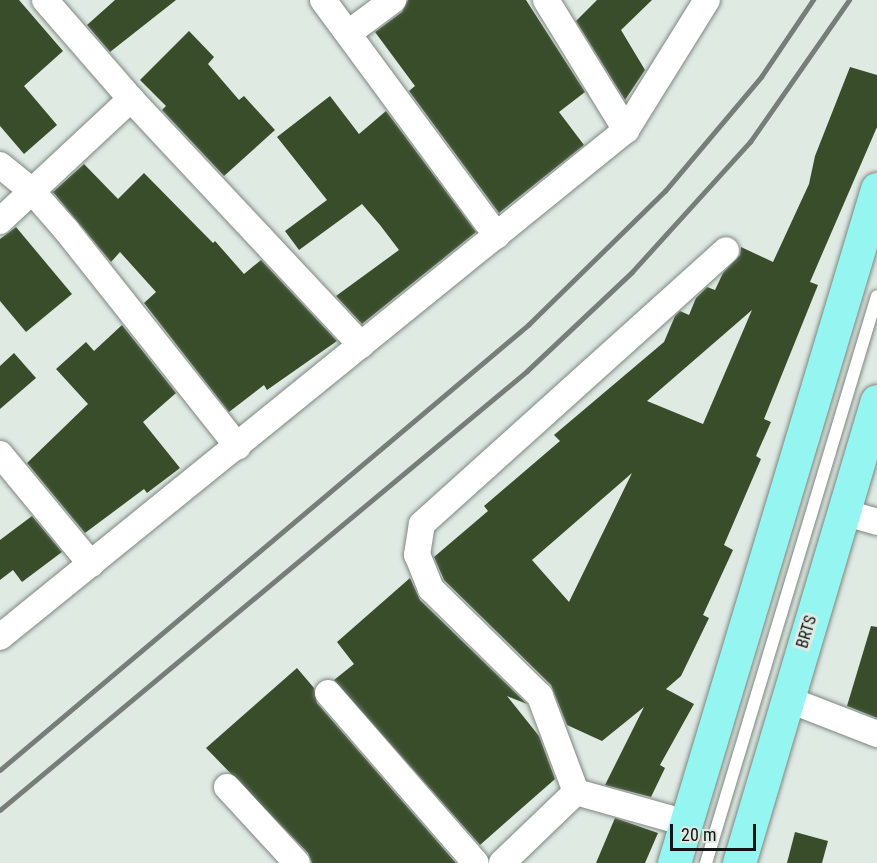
<!DOCTYPE html>
<style>
body{margin:0}
#map{position:relative;width:877px;height:863px;overflow:hidden;background:#dfeae3;font-family:"Roboto Condensed",sans-serif}
div>[style]{position:absolute}
.building>*{inset:0;background:#3a4d2a}
.roads{filter:drop-shadow(0 0 2px #7d8781) drop-shadow(0 0 2px #7d8781)}
.service>*{height:12px;margin:-6px;padding:0 6px;transform-origin:6px;border-radius:6px;background:#fff}
.minor>*{height:26px;margin:-13px;padding:0 13px;transform-origin:13px;border-radius:13px;background:#fff}
.primary>*{height:33px;margin:-16.5px;padding:0 16.5px;transform-origin:16.5px;border-radius:16.5px;background:#94f5f1}
.rail>*{height:4.5px;margin:-2.25px;padding:0 2.25px;transform-origin:2.25px;border-radius:2.25px;background:#777e7a}
span{translate:-50% -50%;white-space:nowrap;text-align:center;line-height:1.15;-webkit-text-stroke:6px #dfeae3;paint-order:stroke}
.street-label{font-size:16px;color:#111513}
.scale{position:absolute;left:670px;top:824px;width:86px;height:27px;box-sizing:border-box;border:3px solid #111513;border-top:0;padding-left:8px;font-size:18px;line-height:21px;white-space:nowrap;color:#111513;-webkit-text-stroke:4px #dfeae3;paint-order:stroke}
</style>
<div id="map">
<div class="building">
<i style="clip-path:polygon(0 0,19px 0,63px 51px,24px 86px,57px 125px,24px 154px,0 126px)"></i>
<i style="clip-path:polygon(115px 0,176px 0,110px 52px,87px 25px)"></i>
<i style="clip-path:polygon(408px 0,526px 0,585px 92px,559px 112px,584px 145px,499px 213px,409px 91px,415px 86px,375px 32px,402px 12px)"></i>
<i style="clip-path:polygon(597px 0,652px 0,621px 30px,645px 70px,625px 100px,576px 21px)"></i>
<i style="clip-path:polygon(189px 31px,214px 57px,208px 64px,239px 100px,244px 96px,275px 130px,224px 176px,162px 110px,166px 106px,140px 80px)"></i>
<i style="clip-path:polygon(evenodd,850px 67px,877px 75px,877px 127px,810px 282px,818px 285px,764px 419px,771px 422px,756px 456px,761px 459px,724px 545px,733px 550px,703px 615px,709px 618px,681px 676px,666px 689px,694px 704px,660px 765px,665px 768px,651px 797px,605px 785px,644px 707px,602px 741px,567px 725px,551px 685px,444px 580px,434px 557px,488px 511px,484px 506px,560px 441px,554px 435px,664px 342px,675px 316px,680px 311px,689px 315px,696px 298px,707px 287px,715px 290px,723px 273px,740px 255px,741px 247px,773px 262px,809px 184px,815px 156px,850px 67px,752px 310px,703px 424px,647px 401px,752px 310px,850px 67px,632px 473px,569px 602px,532px 560px,632px 473px)"></i>
<i style="clip-path:polygon(330px 96px,359px 134px,386px 111px,476px 232px,362px 324px,336px 296px,399px 250px,380px 225px,362px 204px,299px 250px,285px 231px,327px 200px,277px 137px)"></i>
<i style="clip-path:polygon(84px 164px,118px 199px,144px 173px,213px 243px,215px 241px,244px 274px,261px 260px,337px 341px,267px 390px,264px 385px,229px 412px,144px 303px,156px 292px,120px 252px,111px 262px,53px 192px)"></i>
<i style="clip-path:polygon(16px 227px,72px 294px,26px 332px,0 301px,0 239px)"></i>
<i style="clip-path:polygon(122px 325px,176px 393px,143px 422px,180px 468px,147px 493px,144px 489px,85px 533px,27px 463px,88px 404px,56px 369px,86px 342px,94px 351px)"></i>
<i style="clip-path:polygon(14px 353px,36px 378px,0 409px,0 366px)"></i>
<i style="clip-path:polygon(32px 516px,62px 552px,22px 582px,13px 570px,0 580px,0 540px)"></i>
<i style="clip-path:polygon(410px 578px,420px 600px,527px 704px,507px 696px,539px 736px,555px 779px,480px 845px,334px 680px,354px 664px,337px 642px)"></i>
<i style="clip-path:polygon(871px 626px,877px 627px,877px 718px,847px 706px)"></i>
<i style="clip-path:polygon(297px 668px,314px 688px,317px 703px,456px 863px,312px 863px,308px 853px,206px 748px)"></i>
<i style="clip-path:polygon(615px 818px,658px 833px,645px 863px,596px 863px)"></i>
<i style="clip-path:polygon(795px 832px,828px 841px,822px 863px,787px 863px)"></i>
</div>
<div class="roads">
<div class="service">
<i style="left:706px;top:863px;width:592px;rotate:-73.22deg"></i>
</div>
<div class="minor">
<i style="left:45px;top:0;width:131px;rotate:49deg"></i>
<i style="left:131px;top:99px;width:337px;rotate:46.9deg"></i>
<i style="left:323px;top:0;width:293px;rotate:53.6deg"></i>
<i style="left:546px;top:0;width:153px;rotate:58.4deg"></i>
<i style="left:350px;top:32px;width:54px;rotate:-36.7deg"></i>
<i style="left:0;top:165px;width:41px;rotate:39.1deg"></i>
<i style="left:32px;top:191px;width:53px;rotate:48.8deg"></i>
<i style="left:67px;top:231px;width:275px;rotate:51.6deg"></i>
<i style="left:0;top:221px;width:179px;rotate:-43deg"></i>
<i style="left:0;top:454px;width:143px;rotate:50.4deg"></i>
<i style="left:843px;top:512px;width:35px;rotate:16deg"></i>
<i style="left:0;top:637px;width:806px;rotate:-39deg"></i>
<i style="left:626px;top:130px;width:153px;rotate:-58.1deg"></i>
<i style="left:328px;top:693px;width:225px;rotate:49deg"></i>
<i style="left:787px;top:699px;width:97px;rotate:21.3deg"></i>
<i style="left:227px;top:787px;width:103px;rotate:47.4deg"></i>
<i style="left:576px;top:792px;width:103px;rotate:-110.6deg"></i>
<i style="left:540px;top:696px;width:153px;rotate:-135.5deg"></i>
<i style="left:431px;top:589px;width:37px;rotate:-112deg"></i>
<i style="left:417px;top:555px;width:31px;rotate:-81deg"></i>
<i style="left:422px;top:524px;width:409px;rotate:-42deg"></i>
<i style="left:502px;top:863px;width:103px;rotate:-43.8deg"></i>
<i style="left:576px;top:792px;width:114px;rotate:15.7deg"></i>
</div>
<div class="primary">
<i style="left:674px;top:863px;width:704px;rotate:-73.24deg"></i>
<i style="left:739px;top:863px;width:482px;rotate:-73.4deg"></i>
</div>
</div>
<div class="rail">
<i style="left:0;top:770px;width:691px;rotate:-40.12deg"></i>
<i style="left:528px;top:325px;width:192px;rotate:-44.4deg"></i>
<i style="left:665px;top:191px;width:149px;rotate:-49.9deg"></i>
<i style="left:761px;top:77px;width:93px;rotate:-56deg"></i>
<i style="left:0;top:810px;width:686px;rotate:-39.79deg"></i>
<i style="left:527px;top:371px;width:144px;rotate:-43.3deg"></i>
<i style="left:632px;top:272px;width:176px;rotate:-47.8deg"></i>
<i style="left:750px;top:142px;width:173px;rotate:-55.1deg"></i>
</div>
<div class="street-label">
<span style="left:807px;top:632px;rotate:-73deg">BRTS</span>
</div>
<div class="scale">20 m</div>
</div>
